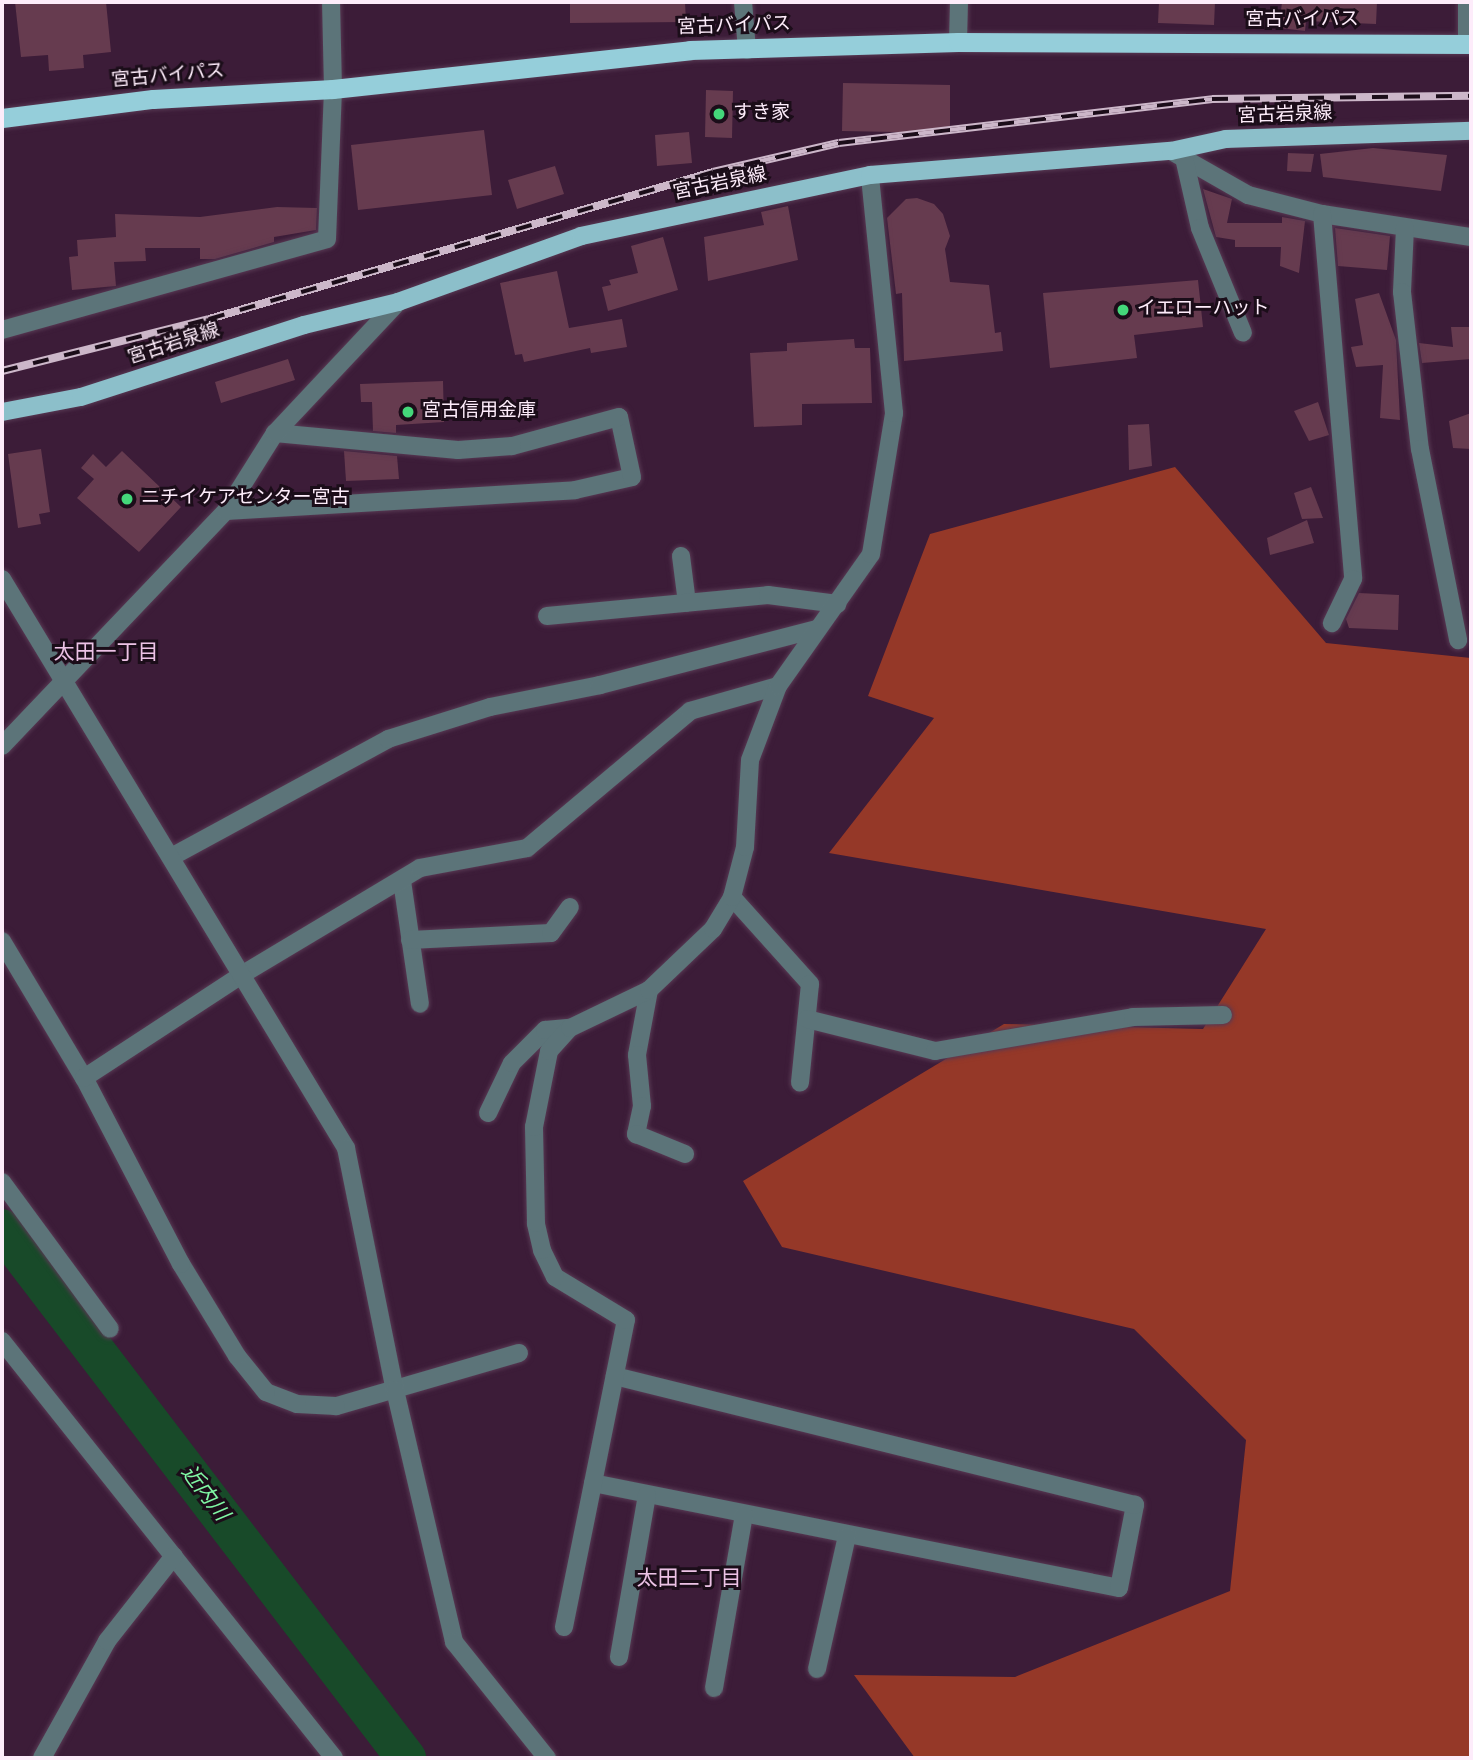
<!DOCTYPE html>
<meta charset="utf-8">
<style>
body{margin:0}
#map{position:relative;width:1473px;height:1760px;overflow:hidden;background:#3c1c38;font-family:Overpass,"Noto Sans JP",sans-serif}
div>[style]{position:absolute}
.forest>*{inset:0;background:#953828}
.river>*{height:40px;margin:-20px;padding:0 20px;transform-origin:20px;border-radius:20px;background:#184a29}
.building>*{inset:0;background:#663b4f}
.roads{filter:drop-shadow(0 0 2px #573953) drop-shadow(0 0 2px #573953)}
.minor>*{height:18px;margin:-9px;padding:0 9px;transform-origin:9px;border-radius:9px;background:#5c7479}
.tertiary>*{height:18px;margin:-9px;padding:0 9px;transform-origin:9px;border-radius:9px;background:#5c7479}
.primary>*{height:18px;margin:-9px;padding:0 9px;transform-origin:9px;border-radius:9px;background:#8cbfca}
.trunk>*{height:19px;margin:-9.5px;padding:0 9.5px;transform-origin:9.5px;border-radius:9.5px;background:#95ceda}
.rail>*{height:8px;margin-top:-4px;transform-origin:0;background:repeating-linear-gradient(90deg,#1b0d19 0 16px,#ccb7c9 0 32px);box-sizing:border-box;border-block:2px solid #ccb7c9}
.dots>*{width:19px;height:19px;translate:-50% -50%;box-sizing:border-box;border:4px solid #1b0d19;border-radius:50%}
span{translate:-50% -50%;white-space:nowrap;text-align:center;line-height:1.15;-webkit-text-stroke:6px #1b0d19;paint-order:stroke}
.street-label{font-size:19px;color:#fdecfa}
.poi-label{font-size:19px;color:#fdecfa}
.left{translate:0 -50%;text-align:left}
.neighbourhood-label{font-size:21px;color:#ecc2e5}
.water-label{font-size:21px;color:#81f9a5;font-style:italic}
.frame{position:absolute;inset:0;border:4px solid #fdecfa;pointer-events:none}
</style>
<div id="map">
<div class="forest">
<i style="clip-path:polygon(1175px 467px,1326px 643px,1471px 658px,1471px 1758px,915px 1758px,854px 1675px,1015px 1677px,1230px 1591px,1246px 1440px,1134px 1329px,782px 1247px,743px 1181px,1004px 1024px,1203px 1029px,1266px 929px,829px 853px,934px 718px,868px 696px,930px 534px)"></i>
</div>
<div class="river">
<i style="left:2px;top:1229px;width:666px;rotate:52.63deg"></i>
</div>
<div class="building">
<i style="clip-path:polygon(15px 2px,106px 2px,111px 52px,83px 55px,84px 68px,49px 71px,48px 55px,21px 57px)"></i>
<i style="clip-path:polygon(570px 2px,685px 2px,686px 22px,570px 23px)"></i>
<i style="clip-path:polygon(1159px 2px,1215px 2px,1214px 25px,1158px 23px)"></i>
<i style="clip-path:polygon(1282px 2px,1377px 2px,1376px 24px,1306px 21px,1305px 31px,1279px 28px)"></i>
<i style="clip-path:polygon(843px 83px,950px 85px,950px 133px,842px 131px)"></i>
<i style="clip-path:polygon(706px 90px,733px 91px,732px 138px,705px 137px)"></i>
<i style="clip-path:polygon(484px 130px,492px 195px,358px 210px,351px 145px)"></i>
<i style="clip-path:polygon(689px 132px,692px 163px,657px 166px,655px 135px)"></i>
<i style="clip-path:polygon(1373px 148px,1447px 155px,1441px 191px,1323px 177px,1320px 154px)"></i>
<i style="clip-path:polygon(1288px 153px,1314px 154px,1311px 172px,1287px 171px)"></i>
<i style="clip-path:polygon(555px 166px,564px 194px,517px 209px,508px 180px)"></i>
<i style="clip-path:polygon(1203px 189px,1232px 199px,1227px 223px,1282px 223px,1282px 217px,1305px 221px,1299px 273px,1280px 266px,1281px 247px,1235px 247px,1235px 240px,1216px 237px)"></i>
<i style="clip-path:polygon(917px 198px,934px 204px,943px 214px,950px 236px,945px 249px,950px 282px,989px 285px,995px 333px,1001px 332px,1003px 351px,904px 361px,902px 293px,896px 294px,887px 218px,906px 199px)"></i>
<i style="clip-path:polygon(788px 206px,798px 260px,708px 281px,704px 237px,764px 225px,761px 212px)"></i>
<i style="clip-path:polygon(277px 207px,317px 208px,316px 230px,274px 237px,274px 242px,215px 259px,200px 259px,200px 248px,145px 248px,146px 261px,114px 262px,116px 286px,72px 290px,69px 257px,78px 256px,77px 240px,116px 237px,115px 214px,200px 217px)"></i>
<i style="clip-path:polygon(1335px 228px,1390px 236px,1387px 270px,1338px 266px)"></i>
<i style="clip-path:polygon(663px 237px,678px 290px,608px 311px,602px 287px,611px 285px,609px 280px,638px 273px,631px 246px)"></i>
<i style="clip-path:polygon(557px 271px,569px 328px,622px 319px,627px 347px,591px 353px,590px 348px,524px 362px,522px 354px,515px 355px,500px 283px)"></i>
<i style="clip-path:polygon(1198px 280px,1203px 327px,1134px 335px,1137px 358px,1050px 368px,1043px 293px)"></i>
<i style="clip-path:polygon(1379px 293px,1396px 340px,1400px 420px,1380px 418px,1383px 365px,1356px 367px,1351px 347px,1363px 345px,1355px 299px)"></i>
<i style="clip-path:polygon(1451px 327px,1469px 327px,1471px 359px,1422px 363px,1419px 343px,1453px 347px)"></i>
<i style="clip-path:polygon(854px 339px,855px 348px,870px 348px,872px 403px,802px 404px,802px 425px,754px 427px,750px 353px,787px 351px,787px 343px)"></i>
<i style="clip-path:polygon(288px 359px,295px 380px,221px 403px,215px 382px)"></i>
<i style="clip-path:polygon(443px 381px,444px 422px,396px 425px,396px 433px,373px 431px,372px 402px,361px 402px,360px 384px)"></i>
<i style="clip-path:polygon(1318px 402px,1329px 435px,1309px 441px,1294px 411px)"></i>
<i style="clip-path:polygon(1471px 413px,1471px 449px,1453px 448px,1449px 421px)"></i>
<i style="clip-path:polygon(1149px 424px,1152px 466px,1129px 470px,1128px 425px)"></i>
<i style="clip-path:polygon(41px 449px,50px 512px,39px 514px,41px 524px,18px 528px,8px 454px)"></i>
<i style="clip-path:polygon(122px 451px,181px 507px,139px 552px,77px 498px,94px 479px,81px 468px,93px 454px,106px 467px)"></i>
<i style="clip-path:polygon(344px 451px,397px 456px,399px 479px,346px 481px)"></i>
<i style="clip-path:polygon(1311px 487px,1323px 518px,1302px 519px,1294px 493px)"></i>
<i style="clip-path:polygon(1307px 520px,1314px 543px,1270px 555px,1267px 538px)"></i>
<i style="clip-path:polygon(1359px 593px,1399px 595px,1398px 630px,1349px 628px,1346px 619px)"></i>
</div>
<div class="roads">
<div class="minor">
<i style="left:743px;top:2px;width:48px;rotate:85.2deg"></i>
<i style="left:1467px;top:2px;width:42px;rotate:90deg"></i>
<i style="left:958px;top:42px;width:40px;rotate:-88.6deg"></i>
<i style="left:1171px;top:151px;width:89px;rotate:29.7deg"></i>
<i style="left:1248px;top:195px;width:76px;rotate:14.4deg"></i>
<i style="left:1322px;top:214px;width:151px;rotate:8.8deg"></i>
<i style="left:1184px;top:158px;width:72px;rotate:77.1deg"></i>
<i style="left:1200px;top:228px;width:113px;rotate:67.7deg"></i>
<i style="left:1322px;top:214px;width:366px;rotate:85.1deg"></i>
<i style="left:1353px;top:579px;width:49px;rotate:115.5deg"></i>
<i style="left:1405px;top:228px;width:64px;rotate:92.7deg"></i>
<i style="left:1402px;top:292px;width:158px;rotate:83.5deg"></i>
<i style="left:1420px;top:449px;width:195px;rotate:78.7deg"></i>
<i style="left:2px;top:330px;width:337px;rotate:-15.6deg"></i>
<i style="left:327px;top:239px;width:150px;rotate:-87.7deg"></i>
<i style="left:333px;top:89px;width:87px;rotate:-91.3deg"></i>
<i style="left:226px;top:511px;width:350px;rotate:-3.4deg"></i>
<i style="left:575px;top:490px;width:58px;rotate:-12.8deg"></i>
<i style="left:632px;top:477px;width:61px;rotate:-102.2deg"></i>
<i style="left:619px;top:417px;width:111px;rotate:164.8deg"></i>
<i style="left:512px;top:446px;width:54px;rotate:175.8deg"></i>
<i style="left:458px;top:450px;width:184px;rotate:-174.7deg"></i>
<i style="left:681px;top:556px;width:47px;rotate:82.7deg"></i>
<i style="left:547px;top:616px;width:222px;rotate:-5.4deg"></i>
<i style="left:768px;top:595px;width:70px;rotate:7.4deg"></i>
<i style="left:171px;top:857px;width:247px;rotate:-28.5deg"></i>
<i style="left:388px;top:739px;width:107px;rotate:-17.4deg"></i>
<i style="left:490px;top:707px;width:112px;rotate:-11.3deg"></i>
<i style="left:600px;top:685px;width:224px;rotate:-14.5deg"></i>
<i style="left:402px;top:881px;width:124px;rotate:81.7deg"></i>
<i style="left:732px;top:897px;width:117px;rotate:48.1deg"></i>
<i style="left:810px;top:984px;width:99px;rotate:95.8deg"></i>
<i style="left:410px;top:940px;width:141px;rotate:-2.8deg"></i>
<i style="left:551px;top:933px;width:32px;rotate:-54deg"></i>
<i style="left:2px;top:941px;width:160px;rotate:59.1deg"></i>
<i style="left:649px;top:990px;width:66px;rotate:100.5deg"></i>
<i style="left:637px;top:1055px;width:51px;rotate:84.4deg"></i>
<i style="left:642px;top:1106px;width:29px;rotate:102deg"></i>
<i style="left:636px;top:1134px;width:53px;rotate:22.2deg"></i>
<i style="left:807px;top:1019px;width:132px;rotate:14deg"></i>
<i style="left:935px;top:1051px;width:201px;rotate:-9.7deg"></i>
<i style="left:1133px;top:1017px;width:90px;rotate:-1.3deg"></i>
<i style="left:488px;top:1113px;width:55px;rotate:-64.4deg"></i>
<i style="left:512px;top:1063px;width:47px;rotate:-45deg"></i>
<i style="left:545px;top:1030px;width:25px;rotate:-5deg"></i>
<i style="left:2px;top:1182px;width:182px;rotate:53.7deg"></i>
<i style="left:2px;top:1341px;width:533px;rotate:51.47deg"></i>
<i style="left:519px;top:1353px;width:191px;rotate:163.8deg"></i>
<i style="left:336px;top:1406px;width:39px;rotate:-177deg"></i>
<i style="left:297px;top:1404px;width:33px;rotate:-159deg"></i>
<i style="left:266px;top:1392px;width:46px;rotate:-128.9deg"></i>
<i style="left:237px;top:1356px;width:108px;rotate:-121.3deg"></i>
<i style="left:181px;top:1264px;width:210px;rotate:-117.5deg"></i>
<i style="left:84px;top:1078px;width:190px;rotate:-33.2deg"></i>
<i style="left:243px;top:974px;width:206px;rotate:-30.9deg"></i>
<i style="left:420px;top:868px;width:109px;rotate:-10.6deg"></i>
<i style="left:527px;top:848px;width:213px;rotate:-40deg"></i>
<i style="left:690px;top:711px;width:91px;rotate:-15.9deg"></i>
<i style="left:593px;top:1483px;width:536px;rotate:11.29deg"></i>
<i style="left:1119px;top:1588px;width:85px;rotate:-79.1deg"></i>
<i style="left:1135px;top:1505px;width:536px;rotate:-166.07deg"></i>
<i style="left:564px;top:1627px;width:313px;rotate:-78.6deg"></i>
<i style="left:626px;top:1320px;width:83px;rotate:-148.8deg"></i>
<i style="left:555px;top:1277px;width:30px;rotate:-116deg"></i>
<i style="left:542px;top:1250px;width:28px;rotate:-103deg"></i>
<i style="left:536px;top:1223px;width:96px;rotate:-91.2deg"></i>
<i style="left:534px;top:1127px;width:77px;rotate:-78.8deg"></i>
<i style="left:549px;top:1051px;width:31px;rotate:-48deg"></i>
<i style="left:570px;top:1028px;width:88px;rotate:-25.7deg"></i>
<i style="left:649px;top:990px;width:88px;rotate:-43.6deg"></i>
<i style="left:713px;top:929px;width:37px;rotate:-59deg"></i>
<i style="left:732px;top:897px;width:52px;rotate:-75.4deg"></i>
<i style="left:745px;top:847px;width:87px;rotate:-86.7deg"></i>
<i style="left:750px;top:760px;width:79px;rotate:-69.3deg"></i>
<i style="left:778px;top:686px;width:161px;rotate:-54.8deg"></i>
<i style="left:871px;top:554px;width:143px;rotate:-80.7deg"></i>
<i style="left:894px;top:413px;width:239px;rotate:-95.8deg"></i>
<i style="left:619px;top:1657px;width:164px;rotate:-80.2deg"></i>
<i style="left:817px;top:1669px;width:136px;rotate:-77.3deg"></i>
<i style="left:714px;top:1688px;width:176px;rotate:-80.2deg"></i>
<i style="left:42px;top:1758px;width:134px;rotate:-60.9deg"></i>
<i style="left:107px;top:1641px;width:108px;rotate:-51.8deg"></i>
</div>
<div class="tertiary">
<i style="left:2px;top:579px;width:665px;rotate:58.84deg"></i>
<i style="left:346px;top:1148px;width:247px;rotate:78.6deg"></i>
<i style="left:395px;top:1390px;width:259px;rotate:76.8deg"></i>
<i style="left:454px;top:1642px;width:149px;rotate:51.3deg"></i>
<i style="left:2px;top:746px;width:325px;rotate:-46.4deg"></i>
<i style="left:226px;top:511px;width:92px;rotate:-57.9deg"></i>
<i style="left:275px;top:433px;width:180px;rotate:-46.8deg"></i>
</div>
<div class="primary">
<i style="left:2px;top:412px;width:80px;rotate:-10.8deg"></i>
<i style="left:81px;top:397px;width:234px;rotate:-17.9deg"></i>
<i style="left:304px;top:325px;width:97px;rotate:-13.7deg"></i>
<i style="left:398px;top:302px;width:195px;rotate:-19.8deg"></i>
<i style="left:581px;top:236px;width:295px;rotate:-11.9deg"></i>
<i style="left:870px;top:175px;width:302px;rotate:-4.6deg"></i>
<i style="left:1171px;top:151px;width:56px;rotate:-12.3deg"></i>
<i style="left:1226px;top:139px;width:245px;rotate:-1.9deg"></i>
</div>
<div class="trunk">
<i style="left:2px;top:118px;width:152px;rotate:-7.2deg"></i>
<i style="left:153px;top:99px;width:180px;rotate:-3.2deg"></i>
<i style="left:333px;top:89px;width:359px;rotate:-6.2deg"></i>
<i style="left:690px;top:50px;width:268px;rotate:-1.7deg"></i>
<i style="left:958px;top:42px;width:513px;rotate:0.22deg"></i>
</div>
</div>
<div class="rail">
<i style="left:2px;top:371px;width:213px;rotate:-14.1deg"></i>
<i style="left:209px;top:319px;width:525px;rotate:-16.26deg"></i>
<i style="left:713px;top:172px;width:129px;rotate:-13deg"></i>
<i style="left:839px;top:143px;width:376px;rotate:-6.7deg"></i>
<i style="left:1212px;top:99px;width:259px;rotate:-0.7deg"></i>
</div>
<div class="dots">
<i style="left:719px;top:114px;background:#44d77a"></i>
<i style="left:1123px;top:310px;background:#44d77a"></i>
<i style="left:408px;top:412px;background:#44d77a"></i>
<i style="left:127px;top:499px;background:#44d77a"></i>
</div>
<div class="street-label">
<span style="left:1302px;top:21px">宮古バイパス</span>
<span style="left:734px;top:27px;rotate:-2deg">宮古バイパス</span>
<span style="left:168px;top:77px;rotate:-5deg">宮古バイパス</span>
<span style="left:1285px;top:116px;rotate:-2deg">宮古岩泉線</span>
<span style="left:720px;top:185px;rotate:-12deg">宮古岩泉線</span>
<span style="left:174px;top:345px;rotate:-18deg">宮古岩泉線</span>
</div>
<div class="poi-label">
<span class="left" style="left:733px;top:114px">すき家</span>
<span class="left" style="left:1137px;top:310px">イエローハット</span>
<span class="left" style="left:422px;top:412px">宮古信用金庫</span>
<span class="left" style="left:141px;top:499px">ニチイケアセンター宮古</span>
</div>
<div class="neighbourhood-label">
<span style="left:106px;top:654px">太田一丁目</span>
<span style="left:689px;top:1580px">太田二丁目</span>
</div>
<div class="water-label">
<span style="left:204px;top:1494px;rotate:53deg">近内川</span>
</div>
<div class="frame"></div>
</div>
